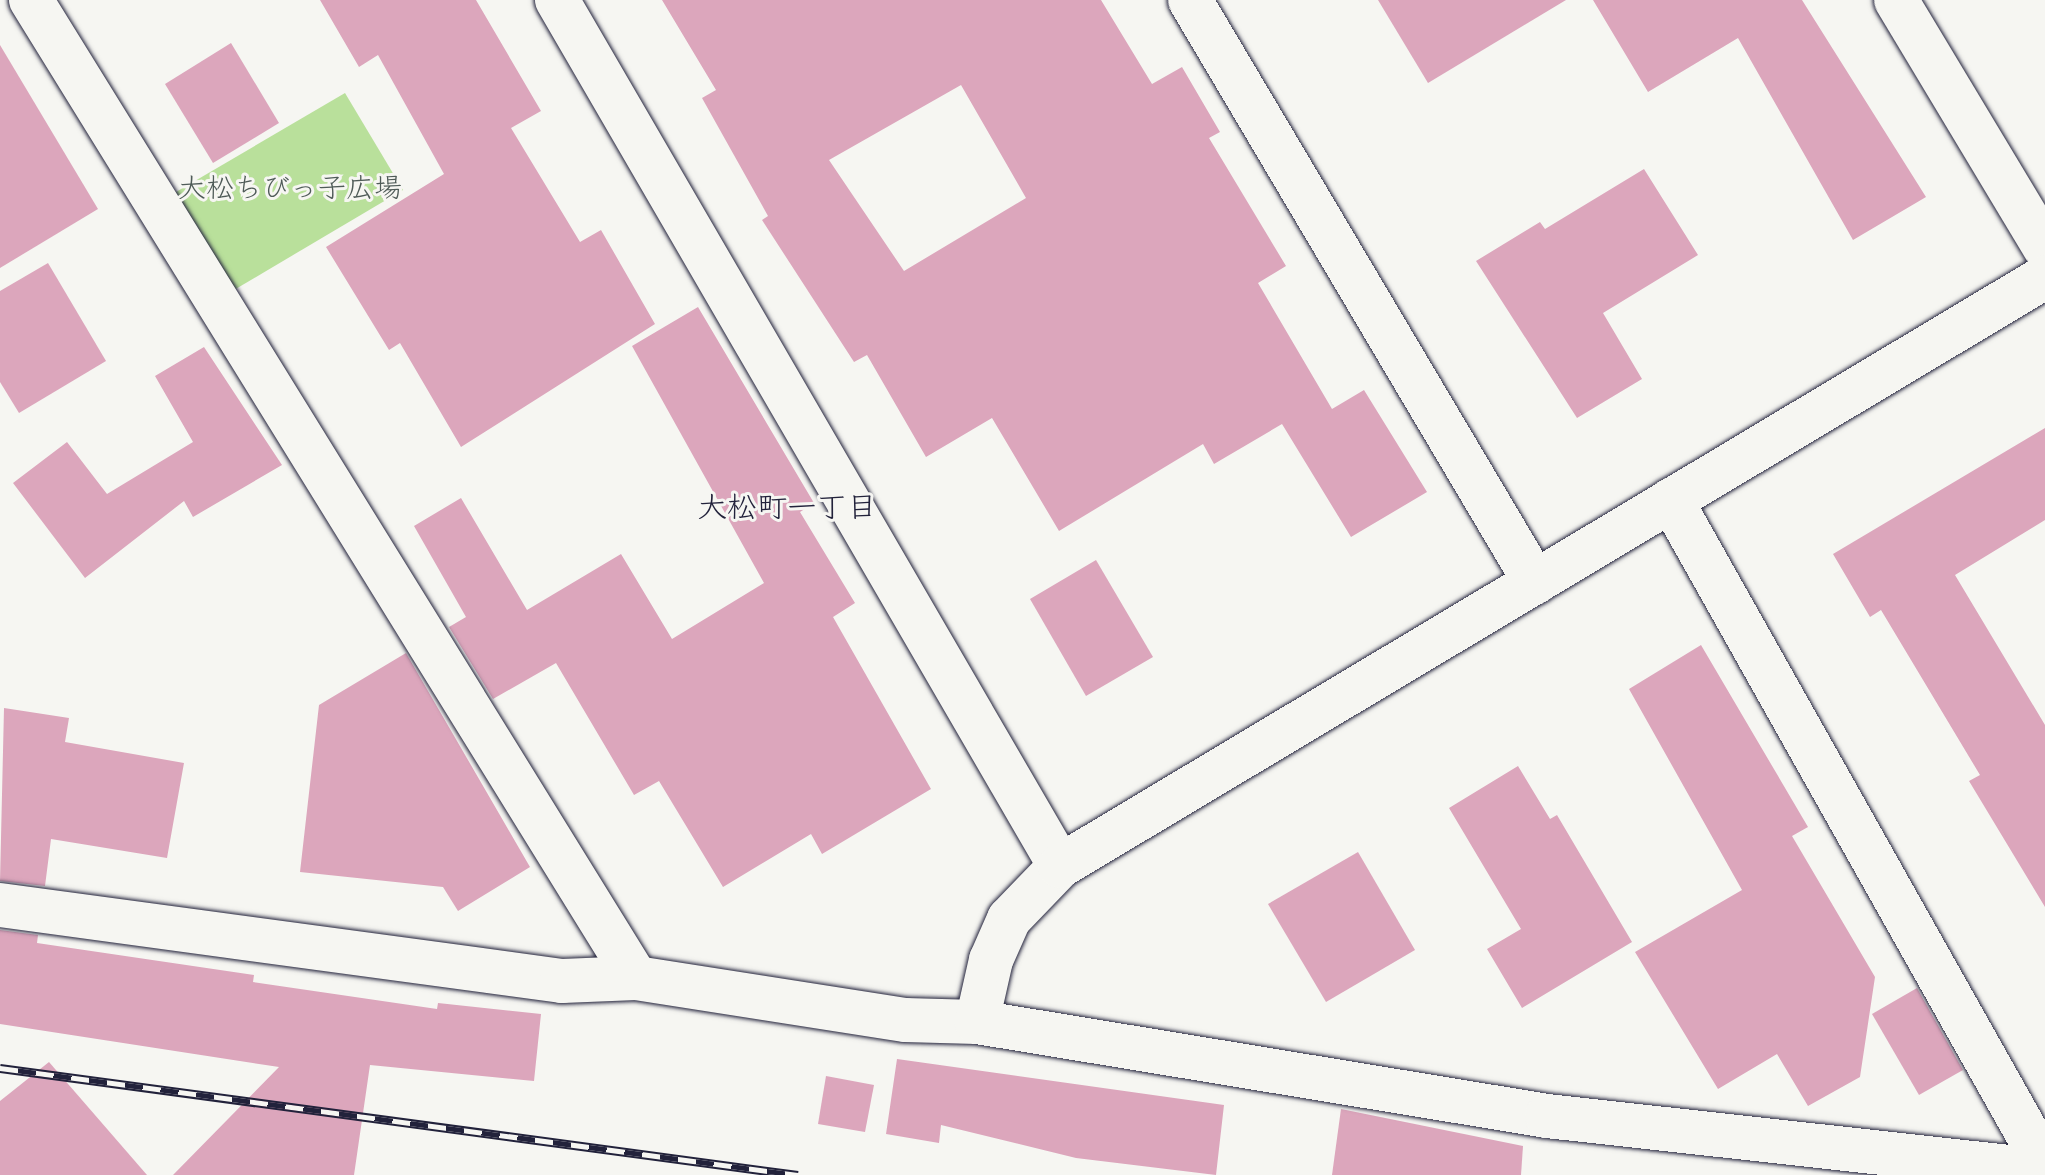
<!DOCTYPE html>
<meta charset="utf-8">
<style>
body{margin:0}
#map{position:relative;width:2045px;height:1175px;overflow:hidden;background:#f6f6f2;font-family:"Indie Flower","Klee One",sans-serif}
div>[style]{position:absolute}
.green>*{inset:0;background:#b9e09b}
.building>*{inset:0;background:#dca6bc}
.roads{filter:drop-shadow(0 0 2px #22223b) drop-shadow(0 0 2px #22223b)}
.street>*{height:44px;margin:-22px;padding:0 22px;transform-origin:22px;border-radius:22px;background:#f6f6f2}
.rail>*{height:9px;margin-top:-4.5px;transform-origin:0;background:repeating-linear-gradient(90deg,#f6f6f2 0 18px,#22223b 0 36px);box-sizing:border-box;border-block:2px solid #22223b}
span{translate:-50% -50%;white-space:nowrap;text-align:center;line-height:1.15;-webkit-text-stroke:6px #f6f6f2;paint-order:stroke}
.park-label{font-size:28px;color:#4f5b58}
.neighbourhood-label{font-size:30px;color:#22223b}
</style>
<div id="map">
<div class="green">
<i style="clip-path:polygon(345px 93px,403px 190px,234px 290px,176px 192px)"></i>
</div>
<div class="building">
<i style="clip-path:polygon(320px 0,476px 0,541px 111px,511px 128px,580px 242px,601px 230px,655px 324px,461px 447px,400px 343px,389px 350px,326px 247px,444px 174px,378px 55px,359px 67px)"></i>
<i style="clip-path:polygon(evenodd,662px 0,1101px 0,1152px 84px,1182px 67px,1220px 132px,1209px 138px,1286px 266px,1258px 283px,1332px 409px,1364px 390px,1427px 492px,1351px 537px,1282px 424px,1214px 464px,1203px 444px,1059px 531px,992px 418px,926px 457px,867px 355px,854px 362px,762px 220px,768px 216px,702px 98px,716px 90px,662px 0,961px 85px,1026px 198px,904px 271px,829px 160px,961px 85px)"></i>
<i style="clip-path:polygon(1378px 0,1566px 0,1428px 83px)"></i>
<i style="clip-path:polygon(1593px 0,1802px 0,1926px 197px,1853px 240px,1738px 38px,1648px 92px)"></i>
<i style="clip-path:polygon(231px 43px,279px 123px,213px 163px,165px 84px)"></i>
<i style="clip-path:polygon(0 45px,98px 209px,0 268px)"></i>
<i style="clip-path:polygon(1644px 169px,1698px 255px,1603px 313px,1642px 379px,1577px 418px,1476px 261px,1540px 222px,1545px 229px)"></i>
<i style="clip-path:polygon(48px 263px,106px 361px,19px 413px,0 382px,0 291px)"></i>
<i style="clip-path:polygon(698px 307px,814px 503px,800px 512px,855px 603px,833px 617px,931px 789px,822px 854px,811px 834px,723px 887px,659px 781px,634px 795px,556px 663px,493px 699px,449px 627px,466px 617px,414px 526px,461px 498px,527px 610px,621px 554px,672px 639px,764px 583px,632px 346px)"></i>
<i style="clip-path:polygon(204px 347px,282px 465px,193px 517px,184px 501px,85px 578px,13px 483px,67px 442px,107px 494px,193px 442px,155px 376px)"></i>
<i style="clip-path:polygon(2045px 428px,2045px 520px,1955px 575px,2045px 725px,2045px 907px,1969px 781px,1980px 775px,1881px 610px,1870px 617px,1833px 554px)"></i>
<i style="clip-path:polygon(1096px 560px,1153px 657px,1086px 696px,1030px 599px)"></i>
<i style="clip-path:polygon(1701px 645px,1808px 827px,1792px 836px,1875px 977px,1860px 1077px,1808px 1106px,1777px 1054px,1718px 1089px,1635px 952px,1742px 890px,1629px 689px)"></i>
<i style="clip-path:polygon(406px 653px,530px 867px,458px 911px,443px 887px,300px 872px,319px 705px)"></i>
<i style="clip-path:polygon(4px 708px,69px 718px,65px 742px,184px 763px,167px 858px,51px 839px,45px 886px,0 881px)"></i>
<i style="clip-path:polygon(1518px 766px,1550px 819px,1557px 815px,1632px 942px,1522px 1008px,1487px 949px,1521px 929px,1449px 808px)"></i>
<i style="clip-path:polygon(1358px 852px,1415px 950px,1326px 1002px,1268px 904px)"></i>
<i style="clip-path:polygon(0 930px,38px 935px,37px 943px,254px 975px,253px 982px,437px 1009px,438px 1003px,541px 1014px,534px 1081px,370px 1065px,354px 1175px,173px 1175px,279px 1067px,0 1024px)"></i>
<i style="clip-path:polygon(1917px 988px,1963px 1070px,1919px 1095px,1872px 1014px)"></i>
<i style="clip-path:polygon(897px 1059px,1224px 1105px,1216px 1175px,1076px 1158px,941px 1125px,939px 1143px,886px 1134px)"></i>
<i style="clip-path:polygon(49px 1062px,147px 1175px,0 1175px,0 1101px)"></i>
<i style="clip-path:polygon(826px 1076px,874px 1085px,865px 1132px,818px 1124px)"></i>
<i style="clip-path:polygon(1341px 1109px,1523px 1146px,1521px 1175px,1332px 1175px)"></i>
</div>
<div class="roads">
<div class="street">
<i style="left:31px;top:0;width:1150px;rotate:58.26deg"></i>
<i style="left:557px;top:0;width:1001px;rotate:59.85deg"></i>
<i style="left:1190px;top:0;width:677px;rotate:59.34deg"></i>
<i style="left:1896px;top:0;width:289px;rotate:59deg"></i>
<i style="left:1671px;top:500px;width:763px;rotate:60.65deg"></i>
<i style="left:0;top:905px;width:567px;rotate:7.7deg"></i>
<i style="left:562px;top:981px;width:74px;rotate:-2.3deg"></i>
<i style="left:636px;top:978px;width:272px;rotate:8.9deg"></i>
<i style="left:905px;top:1020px;width:72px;rotate:1.6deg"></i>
<i style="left:977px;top:1022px;width:578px;rotate:9.36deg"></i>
<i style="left:1547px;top:1116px;width:501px;rotate:6.3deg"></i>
<i style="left:977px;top:1022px;width:64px;rotate:-77.3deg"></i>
<i style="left:991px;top:960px;width:45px;rotate:-66.3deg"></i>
<i style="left:1009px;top:919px;width:74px;rotate:-46.1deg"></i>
<i style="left:1060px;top:866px;width:1148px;rotate:-30.88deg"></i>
</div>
</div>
<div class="rail">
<i style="left:0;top:1068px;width:805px;rotate:7.64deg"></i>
</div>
<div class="park-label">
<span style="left:290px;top:191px">大松ちびっ子広場</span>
</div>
<div class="neighbourhood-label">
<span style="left:787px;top:510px">大松町一丁目</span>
</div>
</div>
